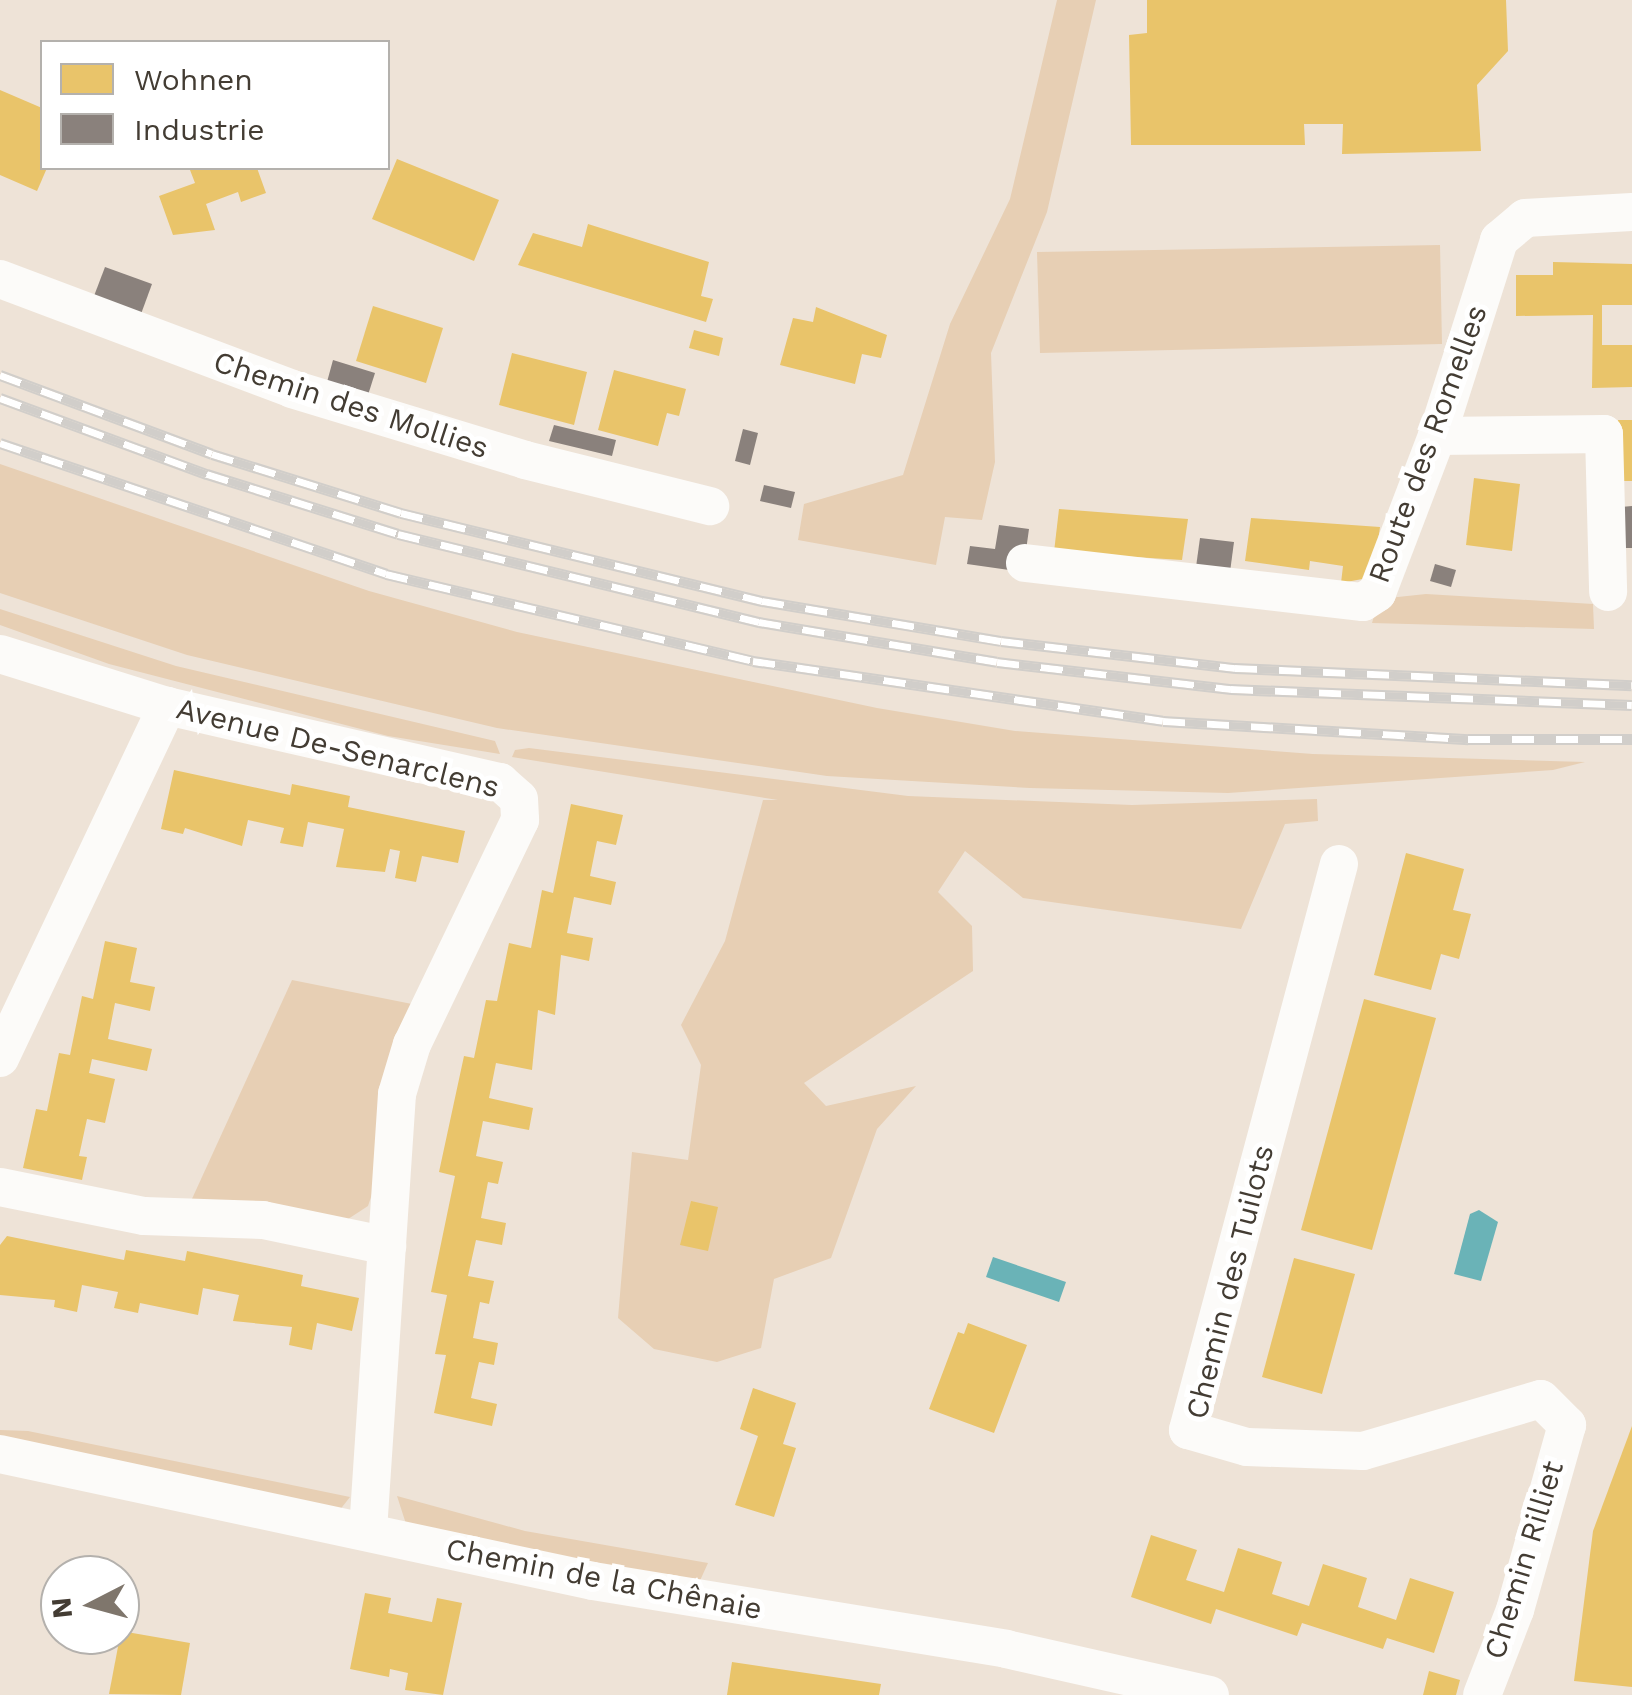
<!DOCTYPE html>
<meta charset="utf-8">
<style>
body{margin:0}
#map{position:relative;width:1632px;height:1695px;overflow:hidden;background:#eee3d7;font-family:"Work Sans",sans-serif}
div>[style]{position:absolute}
.green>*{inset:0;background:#e7cfb4}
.water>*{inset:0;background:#6ab3b7}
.homes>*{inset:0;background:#e9c46a}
.industry>*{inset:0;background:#8a817c}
.minor>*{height:38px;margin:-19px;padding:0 19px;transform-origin:19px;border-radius:19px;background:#fcfbf9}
.rail>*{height:11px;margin-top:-5.5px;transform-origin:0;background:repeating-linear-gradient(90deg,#fff 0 22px,#d1ceca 0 44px);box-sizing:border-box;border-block:2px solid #d1ceca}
span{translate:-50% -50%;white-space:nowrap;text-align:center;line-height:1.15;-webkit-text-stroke:10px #fff;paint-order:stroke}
.street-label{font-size:30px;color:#433c33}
.legend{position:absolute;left:40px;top:40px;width:350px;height:130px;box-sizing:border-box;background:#fff;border:2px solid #b4b1ad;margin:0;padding:12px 18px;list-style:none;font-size:30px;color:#433c33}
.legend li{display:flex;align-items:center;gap:20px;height:50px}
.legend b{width:50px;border:2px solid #b4b1ad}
.north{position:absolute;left:40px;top:1555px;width:100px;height:100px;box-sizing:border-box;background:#fff;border:2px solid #b4b1ad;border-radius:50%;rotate:264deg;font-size:28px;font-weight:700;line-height:40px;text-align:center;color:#433c33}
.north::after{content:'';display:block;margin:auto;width:35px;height:45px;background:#7f766c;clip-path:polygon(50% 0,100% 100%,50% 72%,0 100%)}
</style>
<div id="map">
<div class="green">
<i style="clip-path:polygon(1057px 0,1096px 0,1047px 212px,991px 353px,995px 462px,982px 520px,945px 517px,936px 565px,798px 540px,804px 504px,903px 475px,950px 324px,1010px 199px)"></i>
<i style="clip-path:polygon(1440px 245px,1442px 344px,1040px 353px,1037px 252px)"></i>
<i style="clip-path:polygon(0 464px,369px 591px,517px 632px,877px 708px,1015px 731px,1313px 754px,1585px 762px,1553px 770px,1228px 793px,1030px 788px,827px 776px,497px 728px,187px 655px,0 593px)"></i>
<i style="clip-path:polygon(1426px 594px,1593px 604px,1594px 629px,1372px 623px,1379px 599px)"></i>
<i style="clip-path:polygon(0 609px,176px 666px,495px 741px,500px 754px,388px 736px,109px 664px,0 625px)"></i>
<i style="clip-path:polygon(529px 748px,908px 796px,1132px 805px,1317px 799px,1318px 821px,1285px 824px,1241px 929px,1023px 898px,965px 851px,938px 892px,972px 926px,973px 971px,804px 1083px,826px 1106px,916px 1086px,877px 1129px,831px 1258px,774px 1279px,761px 1348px,717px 1362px,654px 1349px,618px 1318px,632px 1152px,688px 1160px,701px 1065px,681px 1025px,725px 941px,763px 800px,778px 800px,512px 757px,515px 750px)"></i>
<i style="clip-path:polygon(292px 980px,412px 1004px,373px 1191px,368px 1206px,345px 1221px,191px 1201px)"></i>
<i style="clip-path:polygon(0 1430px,28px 1431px,350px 1497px,339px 1511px,0 1436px)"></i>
<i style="clip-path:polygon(397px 1496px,525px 1531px,708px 1563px,698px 1585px,407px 1527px)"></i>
</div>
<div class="water">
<i style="clip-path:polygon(1479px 1210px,1498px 1222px,1481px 1281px,1454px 1274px,1470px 1214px)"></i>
<i style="clip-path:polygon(993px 1257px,1066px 1282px,1059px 1302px,986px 1277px)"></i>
</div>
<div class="homes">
<i style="clip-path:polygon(1147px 0,1506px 0,1508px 51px,1477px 85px,1481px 151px,1342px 154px,1343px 124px,1304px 124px,1305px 145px,1131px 145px,1129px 35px,1147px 33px)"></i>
<i style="clip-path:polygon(0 90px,42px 108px,47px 168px,37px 191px,0 175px)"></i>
<i style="clip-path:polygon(397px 159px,499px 200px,474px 261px,372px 219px)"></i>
<i style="clip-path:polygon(246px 168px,257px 168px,266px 193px,241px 202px,238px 192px,206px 204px,215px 230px,173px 235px,159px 196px,195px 183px,190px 170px,196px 168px)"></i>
<i style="clip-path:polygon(588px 224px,709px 262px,701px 296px,713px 299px,706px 322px,518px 265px,533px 233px,582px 247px)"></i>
<i style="clip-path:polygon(1553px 262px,1632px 264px,1632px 305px,1602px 305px,1602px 345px,1632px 345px,1632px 387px,1592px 388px,1593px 315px,1516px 316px,1516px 275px,1553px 275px)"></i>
<i style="clip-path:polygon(373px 306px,443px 328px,426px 383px,356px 361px)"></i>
<i style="clip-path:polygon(816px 307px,887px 335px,881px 358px,862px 354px,855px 384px,780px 365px,793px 318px,813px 322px)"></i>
<i style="clip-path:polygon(694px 330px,723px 338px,719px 356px,689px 348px)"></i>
<i style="clip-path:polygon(512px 353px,587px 372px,574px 425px,499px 405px)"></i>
<i style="clip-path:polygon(614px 370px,686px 389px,679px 416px,667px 413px,658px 446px,598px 430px)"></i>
<i style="clip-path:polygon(1618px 420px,1632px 420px,1632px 481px,1620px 481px)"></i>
<i style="clip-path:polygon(1474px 478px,1520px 484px,1512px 551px,1466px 545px)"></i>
<i style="clip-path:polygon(1059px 509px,1188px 519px,1182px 560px,1054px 552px)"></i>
<i style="clip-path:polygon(1251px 518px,1380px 527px,1373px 577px,1341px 583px,1343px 566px,1310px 561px,1309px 570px,1245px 561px)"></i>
<i style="clip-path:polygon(174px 770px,290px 795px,292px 784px,350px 796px,348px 807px,465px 831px,458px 863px,422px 856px,416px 882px,395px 878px,400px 851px,390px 849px,385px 872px,336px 867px,344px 829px,308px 822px,303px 847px,280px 843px,284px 828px,248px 820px,242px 846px,185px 828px,183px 834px,161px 829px)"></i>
<i style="clip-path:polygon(571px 804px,623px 815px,616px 845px,597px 841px,590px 876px,616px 882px,611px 905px,574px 897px,567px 933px,593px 938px,589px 961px,561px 955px,555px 1015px,538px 1010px,532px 1070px,496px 1063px,489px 1098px,533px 1108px,529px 1130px,483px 1121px,476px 1156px,503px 1162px,498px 1184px,488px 1182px,481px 1218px,506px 1223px,502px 1245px,476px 1240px,468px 1276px,494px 1281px,489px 1304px,480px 1302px,473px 1338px,498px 1343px,494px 1365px,479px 1362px,471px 1398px,497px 1404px,492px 1426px,434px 1413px,446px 1355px,435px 1354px,447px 1295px,431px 1292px,455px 1176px,439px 1172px,464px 1056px,474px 1058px,486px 1000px,497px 1001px,509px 943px,531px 948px,542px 890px,553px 893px)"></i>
<i style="clip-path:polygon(1406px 853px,1464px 869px,1453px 910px,1471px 914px,1459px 959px,1441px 954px,1431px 990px,1374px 975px)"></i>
<i style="clip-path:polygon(105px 941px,137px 948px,130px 982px,155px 987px,150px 1011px,115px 1003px,108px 1039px,152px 1049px,147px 1071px,92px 1059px,89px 1073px,115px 1079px,105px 1123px,87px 1119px,79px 1156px,87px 1157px,82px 1180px,23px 1168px,36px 1109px,47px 1111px,59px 1053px,70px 1055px,82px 996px,93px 999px)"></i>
<i style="clip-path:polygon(1364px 999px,1436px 1018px,1372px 1250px,1301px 1230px)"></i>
<i style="clip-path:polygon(691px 1201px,718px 1207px,708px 1251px,680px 1245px)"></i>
<i style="clip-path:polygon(7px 1236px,124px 1260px,126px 1250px,185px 1261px,187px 1251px,303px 1275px,301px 1286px,359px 1298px,352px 1331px,317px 1323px,312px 1350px,289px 1345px,292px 1327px,233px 1321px,239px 1295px,203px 1288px,198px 1315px,140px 1303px,138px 1313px,114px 1308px,118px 1292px,82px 1285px,77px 1312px,54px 1307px,55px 1300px,0 1295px,0 1245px)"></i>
<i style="clip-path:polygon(1294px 1258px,1355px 1274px,1322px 1394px,1262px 1377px)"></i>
<i style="clip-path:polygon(968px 1323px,1027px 1345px,994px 1433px,929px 1409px,958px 1332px,964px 1334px)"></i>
<i style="clip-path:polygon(753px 1388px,796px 1403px,783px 1444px,796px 1448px,774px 1517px,735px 1505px,758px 1436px,740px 1429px)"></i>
<i style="clip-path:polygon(1632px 1426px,1632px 1687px,1574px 1681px,1593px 1531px)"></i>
<i style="clip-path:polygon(1151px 1535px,1197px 1550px,1186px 1580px,1224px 1592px,1238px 1548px,1282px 1562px,1272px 1594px,1309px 1606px,1323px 1564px,1367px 1578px,1358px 1607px,1396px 1620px,1410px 1578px,1454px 1592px,1434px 1653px,1387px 1638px,1383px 1649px,1302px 1623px,1297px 1636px,1216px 1609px,1211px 1624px,1131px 1597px)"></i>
<i style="clip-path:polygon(365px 1593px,391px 1598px,388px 1613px,432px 1622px,437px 1598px,462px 1603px,443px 1695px,405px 1690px,408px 1673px,390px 1669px,389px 1677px,350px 1669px)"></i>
<i style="clip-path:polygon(121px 1631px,190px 1643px,181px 1695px,109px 1694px)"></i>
<i style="clip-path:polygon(732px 1662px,881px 1684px,879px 1695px,727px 1695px)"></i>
<i style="clip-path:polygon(1429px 1671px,1460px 1680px,1456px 1695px,1423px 1695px)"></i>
</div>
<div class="industry">
<i style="clip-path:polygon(105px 267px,152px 284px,141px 314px,94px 296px)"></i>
<i style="clip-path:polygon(333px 360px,375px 373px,368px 395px,327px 382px)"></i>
<i style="clip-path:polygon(554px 425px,616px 440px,612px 456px,549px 441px)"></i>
<i style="clip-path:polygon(743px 429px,758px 433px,750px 465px,735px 461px)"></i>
<i style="clip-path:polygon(764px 485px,795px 492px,791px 508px,760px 501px)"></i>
<i style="clip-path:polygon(1632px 506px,1632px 548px,1623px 548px,1621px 507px)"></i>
<i style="clip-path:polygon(999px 525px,1029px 529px,1023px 572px,967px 564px,970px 546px,995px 549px)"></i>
<i style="clip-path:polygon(1200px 538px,1234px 542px,1230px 572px,1196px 567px)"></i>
<i style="clip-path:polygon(1435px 564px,1456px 570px,1451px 587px,1430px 581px)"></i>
</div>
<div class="minor">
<i style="left:0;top:279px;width:312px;rotate:20.6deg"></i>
<i style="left:292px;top:389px;width:244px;rotate:16.9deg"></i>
<i style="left:525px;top:460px;width:191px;rotate:14deg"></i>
<i style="left:1437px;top:436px;width:167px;rotate:-0.7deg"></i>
<i style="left:1604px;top:434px;width:158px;rotate:88.5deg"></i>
<i style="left:1025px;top:563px;width:340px;rotate:6.6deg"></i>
<i style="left:1363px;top:602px;width:17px;rotate:-33deg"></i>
<i style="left:1377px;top:593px;width:168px;rotate:-69.1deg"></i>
<i style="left:1437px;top:436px;width:206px;rotate:-72.4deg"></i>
<i style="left:1499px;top:240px;width:34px;rotate:-40deg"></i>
<i style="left:1525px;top:218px;width:107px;rotate:-3.2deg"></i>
<i style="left:0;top:654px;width:175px;rotate:17.3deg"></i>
<i style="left:167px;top:706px;width:342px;rotate:12.9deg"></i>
<i style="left:500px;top:782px;width:25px;rotate:42deg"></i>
<i style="left:519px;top:799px;width:21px;rotate:87deg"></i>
<i style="left:520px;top:820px;width:249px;rotate:115.7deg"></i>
<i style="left:412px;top:1044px;width:52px;rotate:106.7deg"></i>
<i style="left:397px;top:1094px;width:438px;rotate:93.8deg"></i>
<i style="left:1339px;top:864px;width:586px;rotate:104.94deg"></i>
<i style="left:1188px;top:1430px;width:61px;rotate:16.1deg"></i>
<i style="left:1247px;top:1447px;width:116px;rotate:2deg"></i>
<i style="left:1363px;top:1451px;width:185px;rotate:-16.3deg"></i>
<i style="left:1541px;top:1399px;width:37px;rotate:45deg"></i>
<i style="left:1567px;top:1425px;width:192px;rotate:105.7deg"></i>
<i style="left:1515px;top:1610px;width:91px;rotate:111.2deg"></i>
<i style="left:0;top:1058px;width:390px;rotate:-64.6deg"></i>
<i style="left:0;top:1187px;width:147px;rotate:11.4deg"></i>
<i style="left:144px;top:1216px;width:119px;rotate:1.9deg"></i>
<i style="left:263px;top:1220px;width:127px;rotate:11.8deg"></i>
<i style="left:0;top:1454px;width:606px;rotate:12.09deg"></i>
<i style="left:593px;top:1581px;width:419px;rotate:9.3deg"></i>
<i style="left:1006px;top:1649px;width:209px;rotate:12.7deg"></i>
</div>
<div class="rail">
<i style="left:0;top:375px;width:226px;rotate:20.4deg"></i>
<i style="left:212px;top:454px;width:198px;rotate:17.3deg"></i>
<i style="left:401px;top:513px;width:372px;rotate:13.7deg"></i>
<i style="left:762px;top:601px;width:242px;rotate:9.5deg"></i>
<i style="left:1001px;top:641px;width:236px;rotate:6.6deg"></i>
<i style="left:1235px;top:668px;width:397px;rotate:2.5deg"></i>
<i style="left:0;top:398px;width:221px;rotate:20.2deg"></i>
<i style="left:207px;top:474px;width:200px;rotate:17.4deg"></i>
<i style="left:398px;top:534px;width:372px;rotate:13.7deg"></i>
<i style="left:759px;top:622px;width:241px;rotate:9.5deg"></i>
<i style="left:997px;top:662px;width:236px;rotate:6.6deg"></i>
<i style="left:1231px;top:689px;width:401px;rotate:2.3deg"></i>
<i style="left:0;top:443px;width:408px;rotate:18.7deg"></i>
<i style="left:386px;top:574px;width:377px;rotate:13.3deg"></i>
<i style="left:753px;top:661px;width:414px;rotate:8.3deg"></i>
<i style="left:1163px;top:721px;width:306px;rotate:3.4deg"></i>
<i style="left:1468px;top:739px;width:164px"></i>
</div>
<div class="street-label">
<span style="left:351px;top:405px;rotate:18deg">Chemin des Mollies</span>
<span style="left:1428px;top:444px;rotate:-70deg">Route des Romelles</span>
<span style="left:338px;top:748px;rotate:14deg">Avenue De-Senarclens</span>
<span style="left:1230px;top:1282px;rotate:-76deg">Chemin des Tuilots</span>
<span style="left:1524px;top:1560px;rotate:-73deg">Chemin Rilliet</span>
<span style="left:604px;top:1579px;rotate:11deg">Chemin de la Chênaie</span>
</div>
<ul class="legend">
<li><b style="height:28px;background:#e9c46a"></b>Wohnen</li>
<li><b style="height:28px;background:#8a817c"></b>Industrie</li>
</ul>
<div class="north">N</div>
</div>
